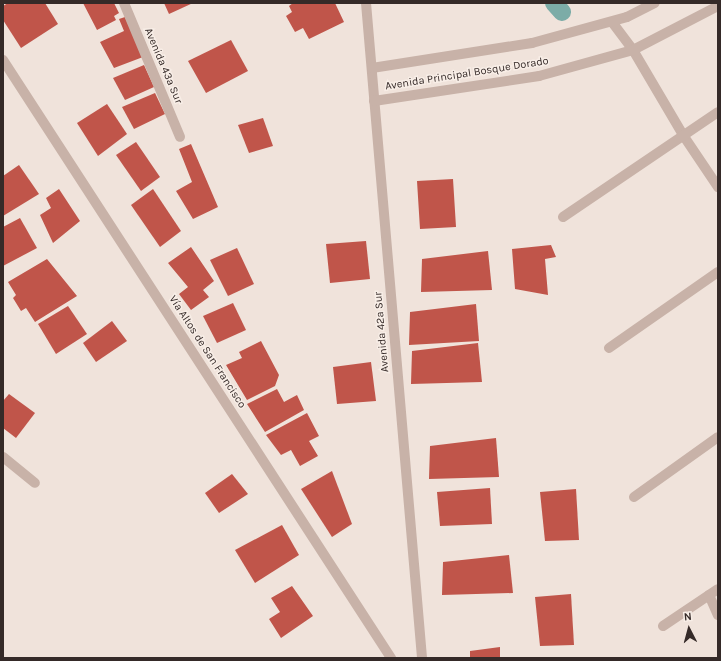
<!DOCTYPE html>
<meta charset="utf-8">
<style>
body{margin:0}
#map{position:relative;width:721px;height:661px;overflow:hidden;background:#f0e3db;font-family:Karla,sans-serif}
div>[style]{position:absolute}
.canal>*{height:18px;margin:-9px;padding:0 9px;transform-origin:9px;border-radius:9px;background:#7caca7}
.building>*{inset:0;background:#c0554a}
.minor>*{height:10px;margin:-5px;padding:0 5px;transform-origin:5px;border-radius:5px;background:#c8b2a8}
.tertiary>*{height:10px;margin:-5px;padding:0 5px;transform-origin:5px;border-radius:5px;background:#c8b2a8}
span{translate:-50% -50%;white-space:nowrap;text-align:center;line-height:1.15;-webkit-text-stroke:3px #f8eee7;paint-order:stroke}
.street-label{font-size:11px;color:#352a28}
.frame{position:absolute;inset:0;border:4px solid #352a28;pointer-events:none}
.north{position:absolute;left:669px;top:609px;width:40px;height:40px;-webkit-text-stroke:3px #f8eee7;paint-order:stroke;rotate:354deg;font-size:11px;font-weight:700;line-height:16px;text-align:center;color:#352a28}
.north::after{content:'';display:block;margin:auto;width:14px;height:18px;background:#352a28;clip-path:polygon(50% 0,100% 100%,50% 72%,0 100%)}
</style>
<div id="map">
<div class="canal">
<i style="left:554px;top:3px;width:12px;rotate:48deg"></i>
</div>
<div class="building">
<i style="clip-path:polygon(8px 3px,45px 3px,58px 24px,21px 48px,3px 20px,3px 6px)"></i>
<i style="clip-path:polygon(83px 3px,114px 3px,119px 13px,114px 16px,116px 20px,97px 30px)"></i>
<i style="clip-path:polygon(164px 3px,193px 3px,169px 14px)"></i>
<i style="clip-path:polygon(293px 3px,335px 3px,344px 22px,309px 39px,303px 28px,295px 32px,286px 16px,292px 12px,289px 6px)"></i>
<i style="clip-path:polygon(125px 17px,143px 57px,114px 68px,100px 42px,124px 31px,119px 19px)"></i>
<i style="clip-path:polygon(231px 40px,248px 71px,206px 93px,188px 61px)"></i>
<i style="clip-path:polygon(144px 65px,154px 87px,125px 100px,113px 78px)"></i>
<i style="clip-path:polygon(155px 93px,165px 114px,134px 129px,122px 107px)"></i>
<i style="clip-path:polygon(107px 104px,127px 134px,98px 156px,77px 123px)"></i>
<i style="clip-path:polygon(263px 118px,273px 146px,249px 153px,238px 125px)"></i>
<i style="clip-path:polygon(136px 142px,160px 177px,141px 191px,116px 155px)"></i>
<i style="clip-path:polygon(191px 144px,218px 207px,193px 219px,176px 191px,192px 182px,179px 149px)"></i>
<i style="clip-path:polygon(19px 165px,39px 194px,3px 216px,3px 176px)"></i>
<i style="clip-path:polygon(453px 179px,456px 227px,420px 229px,417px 181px)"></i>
<i style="clip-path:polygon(59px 189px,80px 221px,53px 243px,40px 215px,51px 208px,46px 198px)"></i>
<i style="clip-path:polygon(153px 189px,181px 231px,160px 247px,131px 205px)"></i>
<i style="clip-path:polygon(20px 218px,37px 248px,3px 266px,3px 227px)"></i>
<i style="clip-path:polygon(366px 241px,370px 279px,330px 283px,326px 244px)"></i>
<i style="clip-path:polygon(551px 245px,556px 257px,545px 259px,548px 295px,515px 289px,512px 249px)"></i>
<i style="clip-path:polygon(191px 247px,214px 281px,203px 290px,209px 297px,191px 310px,179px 294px,188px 287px,168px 263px)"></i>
<i style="clip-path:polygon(237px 248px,254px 284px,228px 296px,210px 260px)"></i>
<i style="clip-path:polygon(488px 251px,492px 290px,421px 292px,422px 259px)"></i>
<i style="clip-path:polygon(47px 259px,77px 296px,35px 322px,26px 308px,21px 311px,13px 298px,16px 295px,8px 282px)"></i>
<i style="clip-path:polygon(233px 303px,246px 330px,217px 343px,203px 316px)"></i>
<i style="clip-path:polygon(476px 304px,479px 341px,409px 345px,410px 312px)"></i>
<i style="clip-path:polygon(68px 306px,87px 334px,56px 354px,38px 324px)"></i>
<i style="clip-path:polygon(112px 321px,127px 341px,96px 362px,83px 343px)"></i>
<i style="clip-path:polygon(261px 341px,279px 375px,275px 386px,247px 400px,226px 365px,242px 358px,239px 352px)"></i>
<i style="clip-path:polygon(478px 343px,482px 382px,411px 384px,412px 351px)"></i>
<i style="clip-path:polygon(371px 362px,376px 401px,337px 404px,333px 367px)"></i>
<i style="clip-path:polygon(277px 389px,284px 402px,297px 395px,304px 410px,265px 432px,247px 404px)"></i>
<i style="clip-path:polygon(9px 394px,35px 413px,16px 438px,3px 428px,3px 401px)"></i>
<i style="clip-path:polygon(307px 413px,319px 436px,309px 441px,318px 456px,300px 466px,291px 450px,281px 455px,266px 435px)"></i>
<i style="clip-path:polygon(496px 438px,499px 477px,429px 479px,430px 446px)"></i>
<i style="clip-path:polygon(332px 471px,352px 524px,332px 537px,301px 489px)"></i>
<i style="clip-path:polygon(232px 474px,248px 494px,219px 513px,205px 493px)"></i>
<i style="clip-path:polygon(490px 488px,492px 524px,440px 526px,437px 492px)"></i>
<i style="clip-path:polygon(576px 489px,579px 540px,545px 541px,540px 492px)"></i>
<i style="clip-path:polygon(282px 525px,299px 555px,255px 583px,235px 550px)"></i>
<i style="clip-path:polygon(509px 555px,513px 593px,442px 595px,443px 562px)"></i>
<i style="clip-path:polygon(292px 586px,313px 616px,281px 638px,269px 619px,280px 612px,271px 598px)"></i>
<i style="clip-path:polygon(571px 594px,574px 645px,540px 646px,535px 597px)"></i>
<i style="clip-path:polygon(500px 647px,500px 658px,470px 658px,470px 651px)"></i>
</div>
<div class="minor">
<i style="left:124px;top:3px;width:145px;rotate:67.3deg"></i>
<i style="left:366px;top:3px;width:657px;rotate:85.11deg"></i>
<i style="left:612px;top:22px;width:35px;rotate:53deg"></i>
<i style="left:633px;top:50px;width:99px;rotate:59.5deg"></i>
<i style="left:683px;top:135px;width:63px;rotate:56.1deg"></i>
<i style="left:372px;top:68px;width:162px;rotate:-8.9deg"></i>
<i style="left:532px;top:43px;width:98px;rotate:-15.3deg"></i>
<i style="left:627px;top:17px;width:31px;rotate:-27deg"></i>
<i style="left:374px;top:101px;width:167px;rotate:-8.6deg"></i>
<i style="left:539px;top:76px;width:98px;rotate:-15.5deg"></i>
<i style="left:633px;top:50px;width:96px;rotate:-27.4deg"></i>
<i style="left:563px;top:217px;width:187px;rotate:-34.1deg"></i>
<i style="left:609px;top:348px;width:133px;rotate:-34.9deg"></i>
<i style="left:3px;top:457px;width:41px;rotate:39.1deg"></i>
<i style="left:634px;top:497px;width:103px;rotate:-35.5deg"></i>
<i style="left:709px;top:595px;width:22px;rotate:66deg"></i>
<i style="left:663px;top:626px;width:66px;rotate:-33.9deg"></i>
</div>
<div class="tertiary">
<i style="left:3px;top:60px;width:713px;rotate:57.02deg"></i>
</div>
<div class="street-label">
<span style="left:163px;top:66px;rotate:67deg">Avenida 43a Sur</span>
<span style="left:467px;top:74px;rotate:-9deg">Avenida Principal Bosque Dorado</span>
<span style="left:382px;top:332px;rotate:-95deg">Avenida 42a Sur</span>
<span style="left:207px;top:352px;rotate:57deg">Vía Altos de San Francisco</span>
</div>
<div class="frame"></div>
<div class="north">N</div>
</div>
